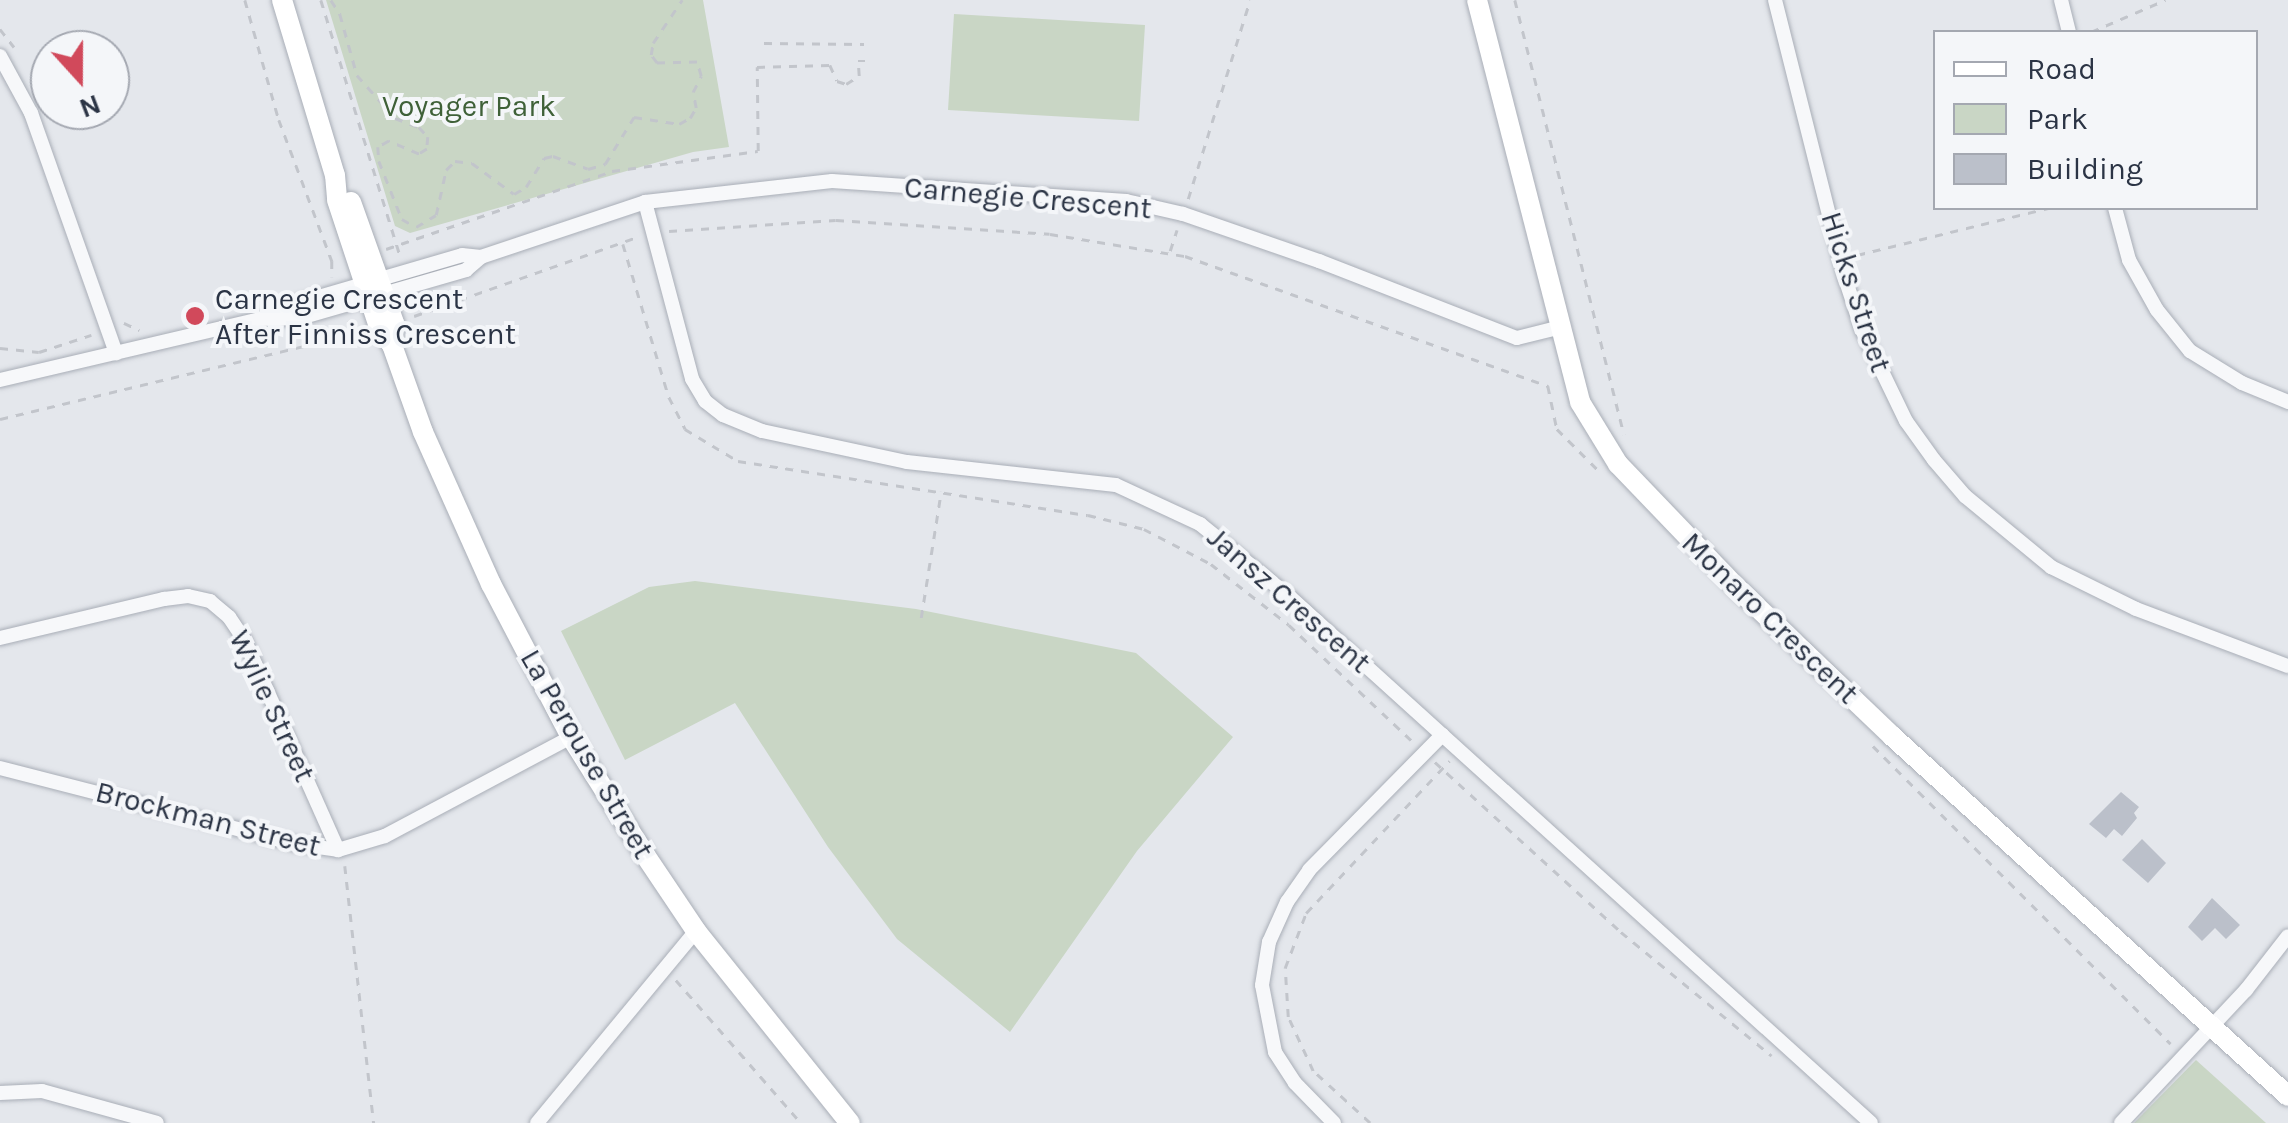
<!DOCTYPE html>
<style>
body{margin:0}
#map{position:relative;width:2288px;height:1123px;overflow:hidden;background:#e4e7ec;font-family:Karla,sans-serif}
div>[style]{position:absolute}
.green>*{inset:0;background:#c9d6c5}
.building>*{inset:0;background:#bbc0ca}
.path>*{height:2.5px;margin-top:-1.25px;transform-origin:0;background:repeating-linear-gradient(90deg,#c2c5cb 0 8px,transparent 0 16px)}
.roads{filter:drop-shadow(0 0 2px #a9aeb7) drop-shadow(0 0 2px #a9aeb7)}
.street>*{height:14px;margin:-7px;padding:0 7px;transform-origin:7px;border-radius:7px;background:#f7f8fa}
.secondary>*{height:20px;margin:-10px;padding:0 10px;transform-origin:10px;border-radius:10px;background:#fff}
.dots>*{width:28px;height:28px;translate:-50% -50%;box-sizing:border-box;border:5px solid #f4f6f9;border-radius:50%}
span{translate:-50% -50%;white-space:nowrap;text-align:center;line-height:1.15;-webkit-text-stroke:8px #f4f6f9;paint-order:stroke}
.park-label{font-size:30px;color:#3f6138}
.street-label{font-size:30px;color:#2b3445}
.poi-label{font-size:30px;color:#2b3445}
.left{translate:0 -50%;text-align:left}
.legend{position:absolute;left:1933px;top:30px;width:325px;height:180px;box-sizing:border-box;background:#f4f6f9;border:2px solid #a4a8b1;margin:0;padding:12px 18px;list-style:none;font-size:30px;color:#2b3445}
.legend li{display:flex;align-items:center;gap:20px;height:50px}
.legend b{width:50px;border:2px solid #a4a8b1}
.north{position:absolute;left:30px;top:30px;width:100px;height:100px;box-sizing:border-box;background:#f4f6f9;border:2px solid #a4a8b1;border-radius:50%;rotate:159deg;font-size:28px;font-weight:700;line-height:40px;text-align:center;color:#2b3445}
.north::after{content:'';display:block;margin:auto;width:35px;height:45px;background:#d1495b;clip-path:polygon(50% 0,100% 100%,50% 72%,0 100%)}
</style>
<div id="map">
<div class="green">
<i style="clip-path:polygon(326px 0,703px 0,729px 147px,693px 152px,410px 233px,395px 226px)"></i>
<i style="clip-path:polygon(954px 14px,1145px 25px,1139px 121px,948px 110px)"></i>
<i style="clip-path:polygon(695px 581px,916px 609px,1136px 653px,1233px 737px,1137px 851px,1010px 1032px,897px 939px,828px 847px,735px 703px,625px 760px,561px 631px,649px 587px)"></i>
<i style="clip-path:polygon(2196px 1060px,2266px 1123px,2134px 1123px)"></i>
</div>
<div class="building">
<i style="clip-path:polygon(2121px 792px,2139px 807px,2134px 813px,2137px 818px,2122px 836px,2114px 829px,2106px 838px,2089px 824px)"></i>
<i style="clip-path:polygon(2142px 839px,2166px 863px,2148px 883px,2122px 860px)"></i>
<i style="clip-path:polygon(2212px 898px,2240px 925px,2226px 939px,2215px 928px,2202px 941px,2188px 927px)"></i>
</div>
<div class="path">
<i style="left:245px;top:0;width:125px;rotate:74.2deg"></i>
<i style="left:279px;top:120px;width:151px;rotate:69.4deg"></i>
<i style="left:332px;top:261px;width:16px;rotate:90deg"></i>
<i style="left:321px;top:0;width:270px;rotate:72.8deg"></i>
<i style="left:331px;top:0;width:17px;rotate:57deg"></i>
<i style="left:340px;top:14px;width:63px;rotate:74.4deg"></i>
<i style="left:357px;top:75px;width:57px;rotate:48.5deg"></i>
<i style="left:395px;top:118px;width:26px;rotate:21deg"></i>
<i style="left:419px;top:127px;width:13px;rotate:48deg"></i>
<i style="left:428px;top:137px;width:12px;rotate:95deg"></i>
<i style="left:427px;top:149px;width:9px;rotate:148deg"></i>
<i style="left:419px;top:154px;width:33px;rotate:-157deg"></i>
<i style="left:389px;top:141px;width:13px;rotate:151deg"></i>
<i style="left:378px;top:147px;width:14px;rotate:86deg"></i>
<i style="left:379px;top:161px;width:62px;rotate:68.4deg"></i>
<i style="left:402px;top:219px;width:16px;rotate:30deg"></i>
<i style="left:416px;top:227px;width:23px;rotate:-31deg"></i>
<i style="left:436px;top:215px;width:46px;rotate:-77.5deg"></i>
<i style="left:446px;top:170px;width:13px;rotate:-45deg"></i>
<i style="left:455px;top:161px;width:17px;rotate:7deg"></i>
<i style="left:472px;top:163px;width:52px;rotate:36.4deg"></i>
<i style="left:514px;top:194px;width:14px;rotate:-30deg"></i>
<i style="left:526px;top:187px;width:34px;rotate:-58deg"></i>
<i style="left:544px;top:158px;width:9px;rotate:-13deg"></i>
<i style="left:553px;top:156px;width:37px;rotate:20deg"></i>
<i style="left:588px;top:169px;width:18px;rotate:-16deg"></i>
<i style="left:605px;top:164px;width:55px;rotate:-58.3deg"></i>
<i style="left:634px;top:117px;width:46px;rotate:8.8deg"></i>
<i style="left:679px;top:124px;width:13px;rotate:-29deg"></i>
<i style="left:690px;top:118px;width:12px;rotate:-59deg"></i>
<i style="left:696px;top:108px;width:16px;rotate:-101deg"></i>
<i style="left:693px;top:92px;width:18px;rotate:-63deg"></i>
<i style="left:701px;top:76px;width:15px;rotate:-106deg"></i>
<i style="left:697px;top:62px;width:40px;rotate:178.6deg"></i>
<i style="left:657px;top:63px;width:10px;rotate:-127deg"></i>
<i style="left:651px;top:55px;width:12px;rotate:-81deg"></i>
<i style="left:653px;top:43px;width:52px;rotate:-56deg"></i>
<i style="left:1515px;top:0;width:448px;rotate:75.9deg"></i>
<i style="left:0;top:29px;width:23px;rotate:52deg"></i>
<i style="left:2091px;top:32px;width:81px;rotate:-23.4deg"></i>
<i style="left:764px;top:43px;width:100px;rotate:0.6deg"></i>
<i style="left:1188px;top:199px;width:208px;rotate:-72.7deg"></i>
<i style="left:669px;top:231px;width:167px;rotate:-3.8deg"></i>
<i style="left:836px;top:220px;width:214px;rotate:3.7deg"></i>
<i style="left:1050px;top:234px;width:137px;rotate:9.3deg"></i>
<i style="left:1185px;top:256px;width:386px;rotate:19.7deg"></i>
<i style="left:1548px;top:386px;width:44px;rotate:78.2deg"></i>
<i style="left:1557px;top:429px;width:59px;rotate:45deg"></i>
<i style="left:623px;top:244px;width:160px;rotate:73.3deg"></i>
<i style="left:669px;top:397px;width:36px;rotate:63deg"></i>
<i style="left:685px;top:429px;width:62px;rotate:31.1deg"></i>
<i style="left:738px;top:461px;width:354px;rotate:8.8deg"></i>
<i style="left:1088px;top:515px;width:58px;rotate:14deg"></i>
<i style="left:1144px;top:529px;width:76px;rotate:27.6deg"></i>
<i style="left:1211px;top:564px;width:99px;rotate:38deg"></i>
<i style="left:1289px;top:625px;width:168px;rotate:43.3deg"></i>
<i style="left:386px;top:249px;width:239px;rotate:-19deg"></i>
<i style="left:612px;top:171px;width:147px;rotate:-7.8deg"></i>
<i style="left:758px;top:151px;width:84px;rotate:-90.7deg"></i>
<i style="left:757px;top:67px;width:73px;rotate:-1.6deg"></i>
<i style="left:830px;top:65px;width:17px;rotate:66deg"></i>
<i style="left:837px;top:81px;width:9px;rotate:18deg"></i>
<i style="left:846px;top:84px;width:15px;rotate:-32deg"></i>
<i style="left:859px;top:76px;width:15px;rotate:-94deg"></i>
<i style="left:858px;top:61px;width:7px"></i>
<i style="left:1170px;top:251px;width:22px;rotate:-72deg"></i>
<i style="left:1857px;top:255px;width:198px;rotate:-13.8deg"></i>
<i style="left:414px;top:316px;width:237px;rotate:-19.5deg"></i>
<i style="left:348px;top:320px;width:17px;rotate:40deg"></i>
<i style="left:124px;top:323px;width:17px;rotate:25deg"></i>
<i style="left:0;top:348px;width:39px;rotate:6deg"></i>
<i style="left:39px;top:352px;width:55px;rotate:-18.1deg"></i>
<i style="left:0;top:419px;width:368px;rotate:-13.5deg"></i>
<i style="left:921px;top:618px;width:128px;rotate:-81deg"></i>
<i style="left:1873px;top:746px;width:421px;rotate:45deg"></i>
<i style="left:1435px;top:762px;width:252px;rotate:42.4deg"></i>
<i style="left:1621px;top:932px;width:195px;rotate:39.4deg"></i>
<i style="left:345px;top:866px;width:259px;rotate:83.6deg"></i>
<i style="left:676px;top:980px;width:190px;rotate:48.8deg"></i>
<i style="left:1370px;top:1123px;width:77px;rotate:-137.6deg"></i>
<i style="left:1313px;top:1071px;width:60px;rotate:-114.8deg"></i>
<i style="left:1288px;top:1017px;width:49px;rotate:-93.5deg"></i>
<i style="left:1285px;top:968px;width:59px;rotate:-69.1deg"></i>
<i style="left:1306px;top:913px;width:209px;rotate:-46.7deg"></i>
</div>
<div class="roads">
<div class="street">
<i style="left:1775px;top:0;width:287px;rotate:75.9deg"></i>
<i style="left:1845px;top:278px;width:55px;rotate:71.9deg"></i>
<i style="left:1862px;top:330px;width:101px;rotate:64.2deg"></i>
<i style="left:1906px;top:421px;width:48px;rotate:54.3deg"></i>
<i style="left:1934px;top:460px;width:48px;rotate:49.3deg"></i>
<i style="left:1965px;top:496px;width:112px;rotate:39.5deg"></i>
<i style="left:2051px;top:567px;width:95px;rotate:26.3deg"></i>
<i style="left:2136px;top:609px;width:162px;rotate:20.6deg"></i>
<i style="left:2061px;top:0;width:33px;rotate:76deg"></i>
<i style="left:0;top:56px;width:65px;rotate:61.5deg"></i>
<i style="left:31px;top:113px;width:255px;rotate:70.5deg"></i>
<i style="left:645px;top:202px;width:183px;rotate:75.1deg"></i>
<i style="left:692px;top:379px;width:26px;rotate:59deg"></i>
<i style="left:705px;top:401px;width:23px;rotate:38deg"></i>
<i style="left:723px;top:415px;width:42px;rotate:22.3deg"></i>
<i style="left:762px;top:431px;width:148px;rotate:12.1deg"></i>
<i style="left:907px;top:462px;width:210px;rotate:6.3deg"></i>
<i style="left:1116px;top:485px;width:93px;rotate:24.9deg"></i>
<i style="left:1200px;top:524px;width:117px;rotate:39.1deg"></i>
<i style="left:1291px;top:598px;width:782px;rotate:42.15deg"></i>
<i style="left:2115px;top:208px;width:54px;rotate:74.9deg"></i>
<i style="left:2129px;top:260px;width:57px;rotate:60.8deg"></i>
<i style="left:2157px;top:310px;width:53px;rotate:51.2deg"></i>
<i style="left:2190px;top:351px;width:61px;rotate:31.6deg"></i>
<i style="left:2242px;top:383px;width:50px;rotate:22.4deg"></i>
<i style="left:260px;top:319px;width:40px;rotate:-1.4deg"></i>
<i style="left:300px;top:318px;width:173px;rotate:-16.1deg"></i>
<i style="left:466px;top:270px;width:20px;rotate:-41deg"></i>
<i style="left:481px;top:257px;width:173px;rotate:-18.5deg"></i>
<i style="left:645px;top:202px;width:188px;rotate:-6.4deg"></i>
<i style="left:832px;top:181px;width:295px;rotate:3.9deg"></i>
<i style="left:1126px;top:201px;width:58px;rotate:12.8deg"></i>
<i style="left:1183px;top:214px;width:144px;rotate:19.1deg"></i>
<i style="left:1319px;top:261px;width:212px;rotate:21.3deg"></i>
<i style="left:1517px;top:338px;width:45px;rotate:-14deg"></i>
<i style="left:0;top:380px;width:267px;rotate:-13.2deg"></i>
<i style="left:260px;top:319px;width:31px;rotate:-25deg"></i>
<i style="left:288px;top:306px;width:181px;rotate:-16.3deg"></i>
<i style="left:462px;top:255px;width:19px;rotate:6deg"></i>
<i style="left:0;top:638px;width:169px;rotate:-13.4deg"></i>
<i style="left:164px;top:599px;width:24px;rotate:-7deg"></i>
<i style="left:188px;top:596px;width:23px;rotate:13deg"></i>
<i style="left:210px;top:601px;width:25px;rotate:40deg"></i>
<i style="left:229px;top:617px;width:29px;rotate:56deg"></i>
<i style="left:245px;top:641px;width:229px;rotate:66deg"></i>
<i style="left:0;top:768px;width:307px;rotate:14.4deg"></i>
<i style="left:297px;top:844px;width:41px;rotate:8.3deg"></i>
<i style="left:338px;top:850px;width:49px;rotate:-16.6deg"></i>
<i style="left:385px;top:836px;width:211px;rotate:-28deg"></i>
<i style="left:0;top:1093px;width:42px;rotate:-2.7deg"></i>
<i style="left:42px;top:1091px;width:119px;rotate:15.5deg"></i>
<i style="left:537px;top:1123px;width:249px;rotate:-50.4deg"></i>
<i style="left:1334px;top:1123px;width:56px;rotate:-134.3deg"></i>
<i style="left:1295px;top:1083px;width:37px;rotate:-123deg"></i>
<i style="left:1275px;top:1052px;width:68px;rotate:-101deg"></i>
<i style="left:1262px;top:985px;width:44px;rotate:-80.8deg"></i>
<i style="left:1269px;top:942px;width:44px;rotate:-65.8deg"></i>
<i style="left:1287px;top:902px;width:39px;rotate:-55deg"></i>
<i style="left:1309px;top:870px;width:190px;rotate:-45.4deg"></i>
<i style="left:2121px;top:1123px;width:183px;rotate:-46.8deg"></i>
<i style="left:2246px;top:990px;width:68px;rotate:-52.1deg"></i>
</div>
<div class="secondary">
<i style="left:282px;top:0;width:183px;rotate:73.2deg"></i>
<i style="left:335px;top:175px;width:25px;rotate:85deg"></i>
<i style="left:337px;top:200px;width:134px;rotate:71.7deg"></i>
<i style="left:379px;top:327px;width:22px;rotate:54deg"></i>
<i style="left:392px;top:345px;width:92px;rotate:70.4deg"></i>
<i style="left:423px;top:432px;width:167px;rotate:65.9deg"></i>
<i style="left:491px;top:584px;width:173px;rotate:62.4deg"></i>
<i style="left:571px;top:737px;width:139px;rotate:57.9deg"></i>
<i style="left:645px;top:855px;width:92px;rotate:56.1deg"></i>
<i style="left:696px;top:931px;width:246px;rotate:51.3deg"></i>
<i style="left:1477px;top:0;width:415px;rotate:75.6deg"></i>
<i style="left:1580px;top:402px;width:73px;rotate:58.5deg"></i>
<i style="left:1618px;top:464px;width:169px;rotate:46.2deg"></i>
<i style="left:1735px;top:586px;width:217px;rotate:43.7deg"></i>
<i style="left:1892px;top:736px;width:535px;rotate:42.27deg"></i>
<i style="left:351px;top:202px;width:128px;rotate:70.4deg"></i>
<i style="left:394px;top:323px;width:22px;rotate:95deg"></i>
</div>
</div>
<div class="dots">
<i style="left:195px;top:316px;background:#d1495b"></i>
</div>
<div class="park-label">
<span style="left:469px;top:106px">Voyager Park</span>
</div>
<div class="street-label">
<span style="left:1028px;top:198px;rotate:5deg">Carnegie Crescent</span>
<span style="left:1856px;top:292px;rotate:72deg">Hicks Street</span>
<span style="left:1289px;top:600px;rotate:41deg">Jansz Crescent</span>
<span style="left:1770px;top:618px;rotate:44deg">Monaro Crescent</span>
<span style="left:272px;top:706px;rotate:65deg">Wylie Street</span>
<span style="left:587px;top:754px;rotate:60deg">La Perouse Street</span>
<span style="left:208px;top:819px;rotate:14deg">Brockman Street</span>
</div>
<div class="poi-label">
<span class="left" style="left:215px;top:316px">Carnegie Crescent<br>After Finniss Crescent</span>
</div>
<ul class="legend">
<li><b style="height:12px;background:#fff"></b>Road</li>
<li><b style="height:28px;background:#c9d6c5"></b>Park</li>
<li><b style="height:28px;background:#bbc0ca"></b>Building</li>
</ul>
<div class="north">N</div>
</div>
